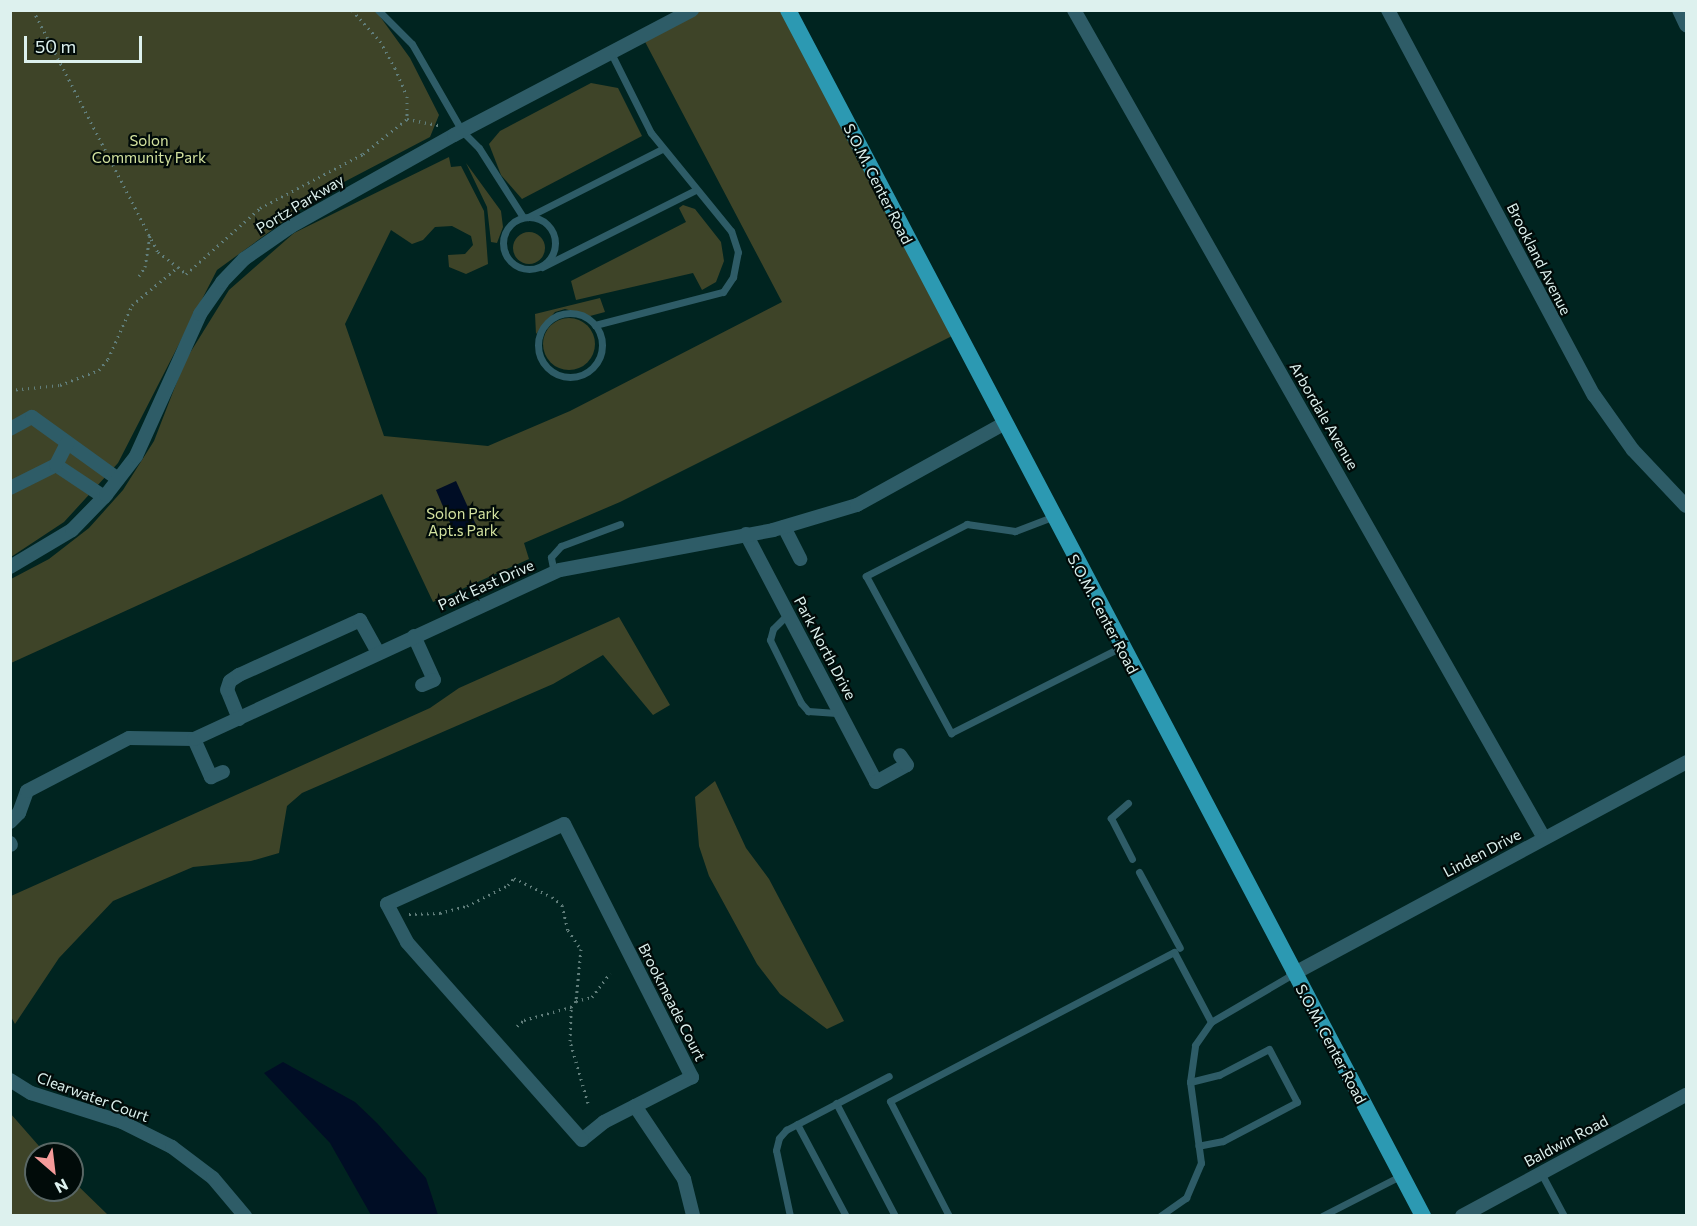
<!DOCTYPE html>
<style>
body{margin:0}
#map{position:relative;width:1697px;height:1226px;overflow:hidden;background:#002420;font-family:Commissioner,sans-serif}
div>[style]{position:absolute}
.green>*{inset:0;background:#3e4428}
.round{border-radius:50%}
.water>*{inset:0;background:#000d25}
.path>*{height:3px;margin-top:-1.5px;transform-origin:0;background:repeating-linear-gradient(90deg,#617e7b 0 1.5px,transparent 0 6px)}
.service>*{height:7px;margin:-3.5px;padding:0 3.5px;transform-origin:3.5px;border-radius:3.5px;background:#2e5c67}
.service>.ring{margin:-3.5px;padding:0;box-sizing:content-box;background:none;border:7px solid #2e5c67;border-radius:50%}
.minor>*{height:14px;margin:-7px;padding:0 7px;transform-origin:7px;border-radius:7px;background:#2e5c67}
.primary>*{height:16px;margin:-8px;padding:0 8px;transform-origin:8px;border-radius:8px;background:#2c99b2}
span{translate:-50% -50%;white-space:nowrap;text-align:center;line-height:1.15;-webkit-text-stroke:4.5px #010b09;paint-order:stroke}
.park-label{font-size:15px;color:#d3e29f}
.street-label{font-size:15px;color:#ddf1ee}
.frame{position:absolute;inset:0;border:12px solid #ddf1ee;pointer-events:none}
.north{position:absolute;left:24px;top:1142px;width:60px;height:60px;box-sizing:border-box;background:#010b09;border:2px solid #596765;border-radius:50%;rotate:152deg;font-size:16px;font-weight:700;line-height:24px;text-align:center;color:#ddf1ee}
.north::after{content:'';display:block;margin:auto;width:21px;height:27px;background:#f59b9a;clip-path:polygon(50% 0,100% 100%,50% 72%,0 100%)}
.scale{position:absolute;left:24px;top:36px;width:118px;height:27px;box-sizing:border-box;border:3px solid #ddf1ee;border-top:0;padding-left:8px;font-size:18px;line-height:21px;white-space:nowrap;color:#ddf1ee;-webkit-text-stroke:4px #010b09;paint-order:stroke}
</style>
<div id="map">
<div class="green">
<i style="clip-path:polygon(11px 11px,376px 11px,410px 58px,439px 115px,430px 137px,323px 193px,217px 270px,118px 463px,64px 522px,11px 557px)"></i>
<i style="clip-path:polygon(692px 11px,788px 11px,956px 334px,620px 502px,524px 543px,529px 559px,433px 602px,382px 494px,11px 663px,11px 579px,49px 559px,89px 528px,123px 490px,154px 441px,185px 361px,229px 290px,294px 233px,449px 157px,451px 167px,461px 166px,484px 211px,488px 264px,466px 274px,449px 267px,448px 255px,465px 254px,473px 245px,471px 236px,452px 226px,435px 227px,423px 240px,412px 244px,391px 230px,345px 324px,384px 436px,488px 446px,570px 411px,782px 302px,642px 36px)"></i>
<i style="clip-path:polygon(591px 83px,618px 88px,642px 136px,522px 199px,501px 175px,489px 144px,500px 131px)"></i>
<i style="clip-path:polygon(466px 163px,501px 211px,503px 227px,497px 243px,491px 242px,487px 207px)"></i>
<i style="clip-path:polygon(683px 205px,695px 209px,721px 242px,724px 261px,716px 282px,702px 290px,693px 273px,576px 300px,571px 281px,686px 222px,679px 208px)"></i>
<i class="round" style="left:513px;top:232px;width:32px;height:32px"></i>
<i style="clip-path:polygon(600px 298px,605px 312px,590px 316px,565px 309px,555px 312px,536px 334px,535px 314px)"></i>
<i class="round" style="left:543px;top:318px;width:52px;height:52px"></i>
<i style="clip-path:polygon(619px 617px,670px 705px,653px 715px,603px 655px,553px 684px,302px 793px,287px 806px,279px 853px,251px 861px,193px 867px,113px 901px,59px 958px,15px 1024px,10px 1015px,11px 896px,430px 708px,459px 688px)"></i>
<i style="clip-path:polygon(715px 781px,746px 848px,769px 879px,844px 1021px,827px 1029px,780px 994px,757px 964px,709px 876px,699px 846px,695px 797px)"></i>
<i style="clip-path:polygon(10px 1113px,46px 1154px,36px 1154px,36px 1190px,72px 1190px,72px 1180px,108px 1215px,11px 1215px)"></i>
</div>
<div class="water">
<i style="clip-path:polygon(456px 481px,477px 527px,456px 537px,436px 490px)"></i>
<i style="clip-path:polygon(283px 1062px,355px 1102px,377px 1123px,426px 1178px,438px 1215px,371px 1215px,330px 1143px,264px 1073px)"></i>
</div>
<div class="path">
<i style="left:33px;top:10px;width:272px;rotate:62.7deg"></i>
<i style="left:158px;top:252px;width:25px;rotate:37deg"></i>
<i style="left:352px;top:10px;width:42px;rotate:47.9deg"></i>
<i style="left:380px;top:41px;width:31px;rotate:61deg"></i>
<i style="left:395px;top:68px;width:30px;rotate:67deg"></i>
<i style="left:407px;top:96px;width:23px;rotate:90deg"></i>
<i style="left:139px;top:276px;width:11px;rotate:-56deg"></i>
<i style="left:145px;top:267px;width:32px;rotate:-81deg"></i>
<i style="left:10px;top:390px;width:50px;rotate:-5.7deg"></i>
<i style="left:60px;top:385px;width:42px;rotate:-21deg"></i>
<i style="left:99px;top:370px;width:14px;rotate:-51deg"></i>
<i style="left:108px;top:359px;width:59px;rotate:-66deg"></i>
<i style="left:132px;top:305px;width:60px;rotate:-39.6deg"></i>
<i style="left:178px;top:267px;width:11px;rotate:41deg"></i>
<i style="left:186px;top:274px;width:99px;rotate:-41.7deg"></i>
<i style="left:260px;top:208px;width:116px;rotate:-27.7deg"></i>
<i style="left:363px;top:154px;width:56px;rotate:-38.5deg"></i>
<i style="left:407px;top:119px;width:33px;rotate:11deg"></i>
<i style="left:409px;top:914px;width:31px;rotate:-2deg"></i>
<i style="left:440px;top:913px;width:28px;rotate:-15deg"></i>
<i style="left:467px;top:906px;width:46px;rotate:-27.1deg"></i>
<i style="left:508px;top:885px;width:9px;rotate:-49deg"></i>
<i style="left:514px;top:878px;width:42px;rotate:26.6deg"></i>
<i style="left:552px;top:897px;width:13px;rotate:39deg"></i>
<i style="left:562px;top:905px;width:26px;rotate:77deg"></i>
<i style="left:568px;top:930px;width:23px;rotate:56deg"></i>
<i style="left:581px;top:949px;width:52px;rotate:95.5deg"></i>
<i style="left:517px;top:1026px;width:9px;rotate:-41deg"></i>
<i style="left:524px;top:1020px;width:49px;rotate:-15.5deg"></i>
<i style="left:588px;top:1103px;width:65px;rotate:-106.2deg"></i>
<i style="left:570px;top:1041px;width:34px;rotate:-88deg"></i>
<i style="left:571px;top:1007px;width:8px;rotate:-50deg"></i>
<i style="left:576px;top:1001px;width:16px;rotate:-14deg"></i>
<i style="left:592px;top:997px;width:30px;rotate:-53deg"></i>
</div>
<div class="service">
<i style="left:378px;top:10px;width:48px;rotate:45deg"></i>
<i style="left:412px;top:44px;width:100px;rotate:60.1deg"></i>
<i style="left:462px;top:131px;width:24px;rotate:45deg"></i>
<i style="left:479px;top:148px;width:82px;rotate:57.5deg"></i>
<i class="ring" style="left:503px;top:217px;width:45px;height:45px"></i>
<i style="left:528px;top:217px;width:150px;rotate:-26.9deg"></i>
<i style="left:542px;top:267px;width:172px;rotate:-26.6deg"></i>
<i class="ring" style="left:538px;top:313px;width:57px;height:57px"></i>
<i style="left:595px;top:325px;width:132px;rotate:-14.5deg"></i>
<i style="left:723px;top:292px;width:18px;rotate:-56deg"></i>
<i style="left:733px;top:277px;width:25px;rotate:-79deg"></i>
<i style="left:738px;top:252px;width:22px;rotate:-108deg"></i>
<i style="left:731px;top:231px;width:127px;rotate:-129.2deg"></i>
<i style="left:651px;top:133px;width:89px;rotate:-116.6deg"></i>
<i style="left:1052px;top:517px;width:40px;rotate:159deg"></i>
<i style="left:1015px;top:531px;width:49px;rotate:-171.7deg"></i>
<i style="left:967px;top:524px;width:114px;rotate:152.8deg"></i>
<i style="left:866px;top:576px;width:179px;rotate:61.6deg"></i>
<i style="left:951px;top:733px;width:191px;rotate:-26.8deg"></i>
<i style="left:554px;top:573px;width:16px;rotate:-101deg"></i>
<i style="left:551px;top:557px;width:15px;rotate:-48deg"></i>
<i style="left:561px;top:546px;width:63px;rotate:-20.4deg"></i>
<i style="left:788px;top:614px;width:21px;rotate:135deg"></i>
<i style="left:773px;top:629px;width:11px;rotate:105deg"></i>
<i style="left:770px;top:640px;width:70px;rotate:63.8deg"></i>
<i style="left:801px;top:703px;width:11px;rotate:49deg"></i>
<i style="left:808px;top:711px;width:32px;rotate:4deg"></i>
<i style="left:1128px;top:803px;width:23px;rotate:139deg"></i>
<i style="left:1111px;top:818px;width:46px;rotate:62.9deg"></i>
<i style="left:1139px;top:872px;width:86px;rotate:61.7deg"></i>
<i style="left:1190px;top:1082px;width:30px;rotate:-14deg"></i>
<i style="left:1219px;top:1075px;width:56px;rotate:-27.5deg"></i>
<i style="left:1269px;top:1049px;width:60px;rotate:62.2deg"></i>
<i style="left:1297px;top:1102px;width:84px;rotate:152.2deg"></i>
<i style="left:1223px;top:1141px;width:25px;rotate:169deg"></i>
<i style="left:836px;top:1103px;width:127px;rotate:62.4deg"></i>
<i style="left:797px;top:1124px;width:104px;rotate:62deg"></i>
<i style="left:1541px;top:1173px;width:49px;rotate:61.9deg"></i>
<i style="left:790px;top:1216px;width:67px;rotate:-102deg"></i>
<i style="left:776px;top:1150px;width:12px;rotate:-76deg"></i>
<i style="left:779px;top:1138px;width:11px;rotate:-49deg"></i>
<i style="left:786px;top:1130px;width:116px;rotate:-27.7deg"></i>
<i style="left:949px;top:1216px;width:129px;rotate:-117.2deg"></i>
<i style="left:890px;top:1101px;width:321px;rotate:-27.7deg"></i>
<i style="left:1174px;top:952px;width:79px;rotate:62.1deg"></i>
<i style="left:1160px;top:1216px;width:32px;rotate:-35deg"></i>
<i style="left:1186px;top:1198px;width:38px;rotate:-67deg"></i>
<i style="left:1201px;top:1163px;width:82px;rotate:-97.7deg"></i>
<i style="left:1190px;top:1082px;width:37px;rotate:-82deg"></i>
<i style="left:1195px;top:1045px;width:28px;rotate:-55deg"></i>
<i style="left:1211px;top:1022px;width:95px;rotate:-30.3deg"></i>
<i style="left:1322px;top:1216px;width:90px;rotate:-27.1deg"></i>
</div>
<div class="minor">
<i style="left:1074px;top:10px;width:952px;rotate:60.42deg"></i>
<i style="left:1388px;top:10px;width:437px;rotate:61.9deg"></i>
<i style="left:1594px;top:395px;width:67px;rotate:54.7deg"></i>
<i style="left:1633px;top:450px;width:77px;rotate:46.6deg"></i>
<i style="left:1679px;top:10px;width:17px;rotate:65deg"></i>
<i style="left:10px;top:429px;width:25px;rotate:-29deg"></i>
<i style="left:32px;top:417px;width:106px;rotate:35.8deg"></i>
<i style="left:56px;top:465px;width:58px;rotate:33.7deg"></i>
<i style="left:10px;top:488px;width:51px;rotate:-26.6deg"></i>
<i style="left:56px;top:465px;width:25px;rotate:-63deg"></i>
<i style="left:784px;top:527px;width:36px;rotate:63deg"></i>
<i style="left:746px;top:534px;width:280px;rotate:62.3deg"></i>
<i style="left:876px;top:782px;width:35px;rotate:-29deg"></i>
<i style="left:907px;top:765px;width:12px;rotate:-125deg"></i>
<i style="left:10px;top:567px;width:72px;rotate:-30.8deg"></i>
<i style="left:72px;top:530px;width:49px;rotate:-45.8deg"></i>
<i style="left:106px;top:495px;width:49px;rotate:-52.4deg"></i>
<i style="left:136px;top:456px;width:156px;rotate:-65.7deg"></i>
<i style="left:200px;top:314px;width:39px;rotate:-55deg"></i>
<i style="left:222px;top:282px;width:32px;rotate:-46deg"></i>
<i style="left:244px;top:259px;width:56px;rotate:-34.8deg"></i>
<i style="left:290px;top:227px;width:188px;rotate:-29.3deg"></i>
<i style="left:454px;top:135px;width:269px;rotate:-27.7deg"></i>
<i style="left:414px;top:636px;width:48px;rotate:65.6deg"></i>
<i style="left:434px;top:680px;width:13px;rotate:157deg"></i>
<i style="left:239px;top:719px;width:31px;rotate:-112deg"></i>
<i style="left:227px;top:690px;width:9px;rotate:-72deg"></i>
<i style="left:230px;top:681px;width:11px;rotate:-34deg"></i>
<i style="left:239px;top:675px;width:133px;rotate:-24.4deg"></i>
<i style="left:360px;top:620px;width:38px;rotate:61deg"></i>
<i style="left:194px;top:739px;width:42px;rotate:65.9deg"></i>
<i style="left:211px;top:777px;width:13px;rotate:-23deg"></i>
<i style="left:10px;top:822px;width:13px;rotate:-45deg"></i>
<i style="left:19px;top:813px;width:23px;rotate:-70deg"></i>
<i style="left:27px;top:791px;width:115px;rotate:-27.5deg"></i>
<i style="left:129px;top:738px;width:65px;rotate:0.9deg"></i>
<i style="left:194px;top:739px;width:403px;rotate:-24.8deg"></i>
<i style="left:560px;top:570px;width:217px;rotate:-10.6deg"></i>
<i style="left:773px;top:530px;width:88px;rotate:-16.6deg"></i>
<i style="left:857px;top:505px;width:167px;rotate:-29deg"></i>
<i style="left:564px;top:824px;width:284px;rotate:63.2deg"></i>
<i style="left:692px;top:1077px;width:99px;rotate:152.9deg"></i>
<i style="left:604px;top:1122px;width:28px;rotate:141deg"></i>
<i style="left:582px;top:1140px;width:264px;rotate:-131.5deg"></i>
<i style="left:407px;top:942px;width:43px;rotate:-117.8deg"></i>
<i style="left:387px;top:904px;width:194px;rotate:-24.3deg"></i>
<i style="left:10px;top:843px;width:2px;rotate:63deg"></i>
<i style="left:1293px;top:974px;width:447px;rotate:-28.3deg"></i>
<i style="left:10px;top:1080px;width:25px;rotate:32deg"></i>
<i style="left:31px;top:1093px;width:96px;rotate:17.7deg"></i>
<i style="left:122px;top:1122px;width:56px;rotate:26.6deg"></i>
<i style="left:172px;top:1147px;width:51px;rotate:37.1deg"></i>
<i style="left:213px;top:1178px;width:50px;rotate:49.9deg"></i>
<i style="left:635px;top:1106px;width:88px;rotate:56.1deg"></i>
<i style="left:684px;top:1179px;width:38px;rotate:76deg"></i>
<i style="left:1462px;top:1216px;width:255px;rotate:-28.4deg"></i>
</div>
<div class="primary">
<i style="left:788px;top:10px;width:1363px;rotate:62.23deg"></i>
</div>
<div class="park-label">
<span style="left:149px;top:149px">Solon<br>Community Park</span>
<span style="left:463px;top:522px">Solon Park<br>Apt.s Park</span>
</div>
<div class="street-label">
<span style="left:878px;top:184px;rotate:63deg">S.O.M. Center Road</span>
<span style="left:300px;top:204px;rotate:-31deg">Portz Parkway</span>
<span style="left:1539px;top:259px;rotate:63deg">Brookland Avenue</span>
<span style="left:1324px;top:416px;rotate:60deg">Arbordale Avenue</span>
<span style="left:486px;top:585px;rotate:-24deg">Park East Drive</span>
<span style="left:1103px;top:614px;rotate:62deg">S.O.M. Center Road</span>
<span style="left:825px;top:648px;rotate:62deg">Park North Drive</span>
<span style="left:1482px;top:853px;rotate:-28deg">Linden Drive</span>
<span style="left:672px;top:1002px;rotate:63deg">Brookmeade Court</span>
<span style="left:1331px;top:1044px;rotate:62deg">S.O.M. Center Road</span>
<span style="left:93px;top:1097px;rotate:20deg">Clearwater Court</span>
<span style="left:1566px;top:1141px;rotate:-28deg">Baldwin Road</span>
</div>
<div class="frame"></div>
<div class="north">N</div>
<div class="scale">50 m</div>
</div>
